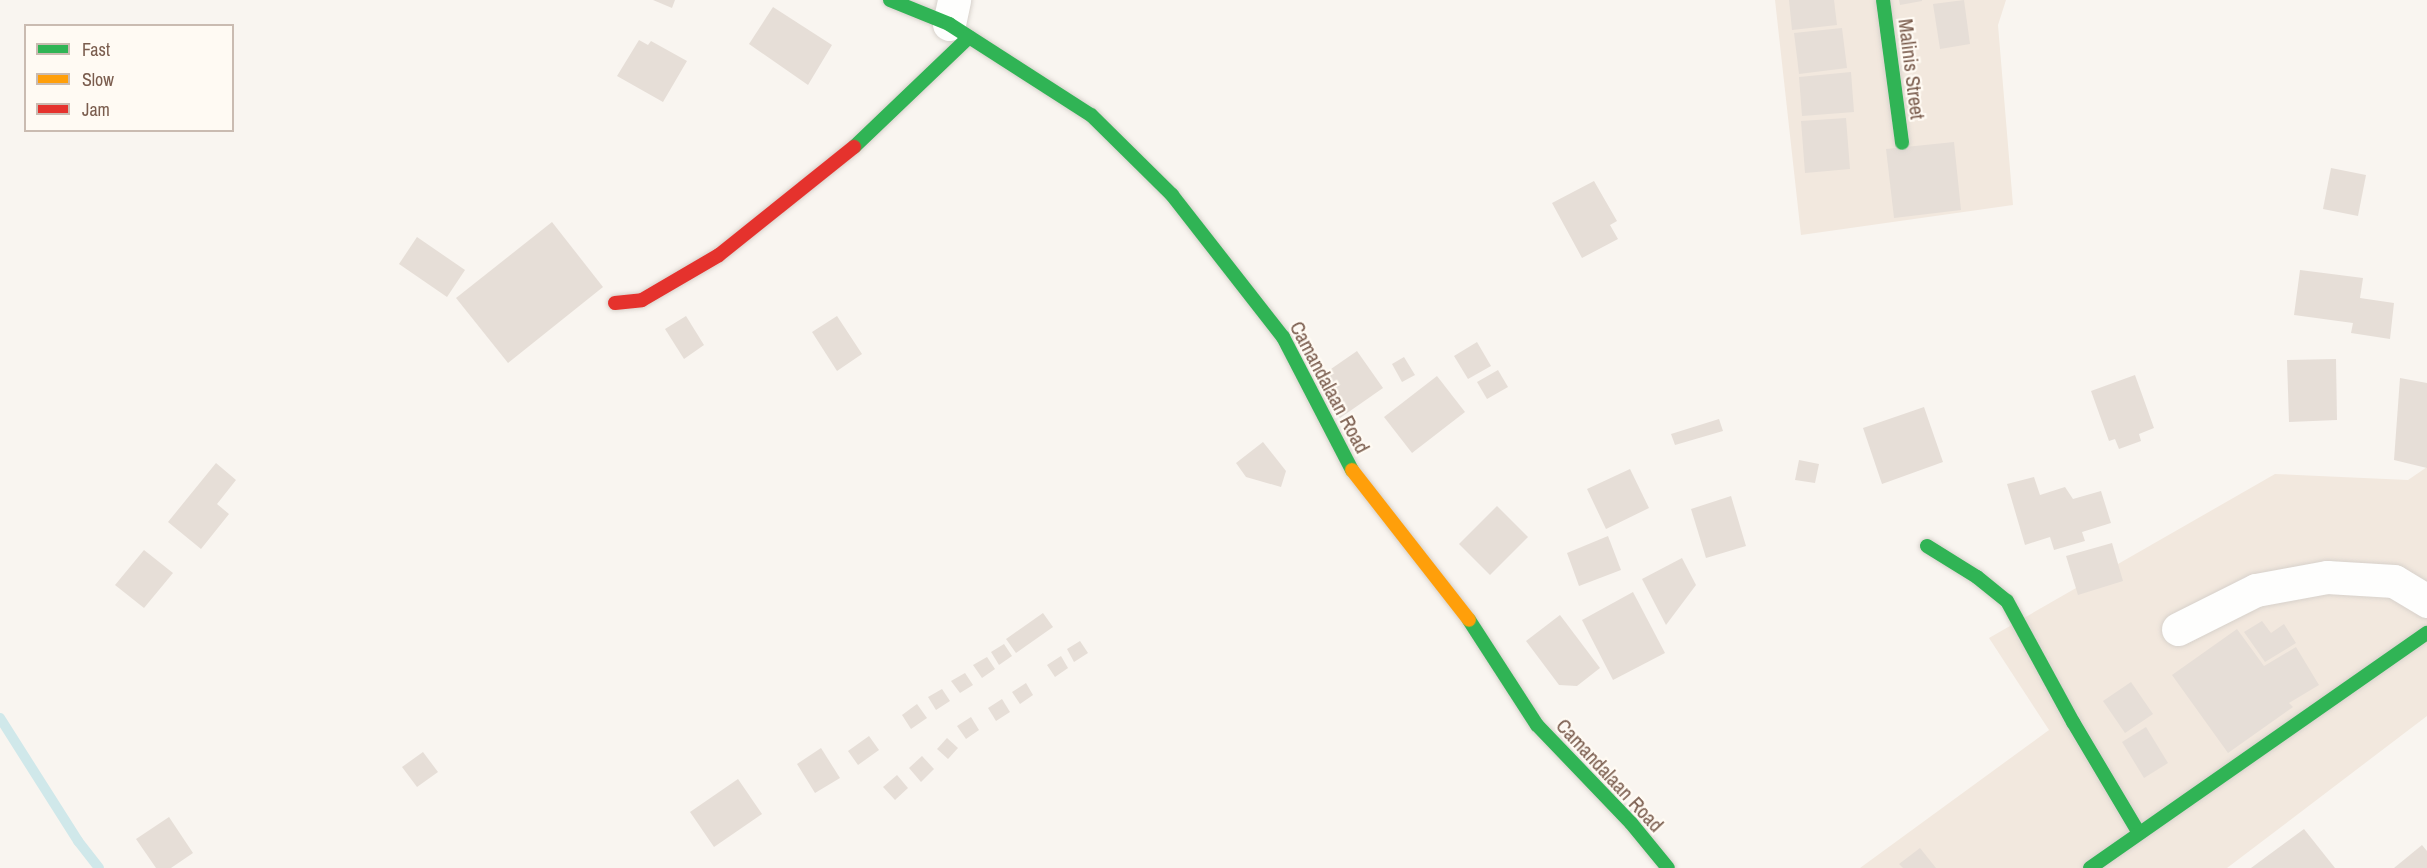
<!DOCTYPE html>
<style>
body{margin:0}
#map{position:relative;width:2427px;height:868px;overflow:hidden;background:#f9f5f0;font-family:"Archivo Narrow",sans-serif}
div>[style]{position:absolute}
.residential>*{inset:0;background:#f2e8de}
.stream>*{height:10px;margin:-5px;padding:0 5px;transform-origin:5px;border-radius:5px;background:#d0e8ea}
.building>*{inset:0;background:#e6ded7}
.roads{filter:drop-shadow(0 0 2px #d7d1cb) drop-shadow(0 0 2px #d7d1cb)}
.street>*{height:33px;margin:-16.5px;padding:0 16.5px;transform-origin:16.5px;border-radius:16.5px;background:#fefefd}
.fast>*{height:14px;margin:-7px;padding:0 7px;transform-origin:7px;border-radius:7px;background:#30b455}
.slow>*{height:14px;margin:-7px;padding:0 7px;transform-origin:7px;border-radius:7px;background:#ff9f0a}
.jam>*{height:14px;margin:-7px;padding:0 7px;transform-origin:7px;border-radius:7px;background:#e5322d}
span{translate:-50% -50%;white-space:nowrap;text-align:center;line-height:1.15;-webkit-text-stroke:4.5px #fffaf3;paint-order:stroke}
.street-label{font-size:20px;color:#7a5c4d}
.legend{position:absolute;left:24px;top:24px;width:210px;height:108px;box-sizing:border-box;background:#fffaf3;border:2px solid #cabbb1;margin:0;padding:8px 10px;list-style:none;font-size:18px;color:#7a5c4d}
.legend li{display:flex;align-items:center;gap:12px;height:30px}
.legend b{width:30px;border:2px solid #cabbb1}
</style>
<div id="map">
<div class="residential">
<i style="clip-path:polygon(1775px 0,2006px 0,1998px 25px,2013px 205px,1801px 235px)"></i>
<i style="clip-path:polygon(2427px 467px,2427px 716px,2227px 868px,1860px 868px,2049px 730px,1989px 638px,2275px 474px,2408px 480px)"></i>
</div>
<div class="stream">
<i style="left:0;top:718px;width:146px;rotate:57.6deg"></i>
<i style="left:78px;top:841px;width:34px;rotate:52deg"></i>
</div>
<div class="building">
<i style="clip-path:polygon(653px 0,675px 0,672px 8px)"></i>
<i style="clip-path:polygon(1789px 0,1834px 0,1837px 25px,1792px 30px)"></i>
<i style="clip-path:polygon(1899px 0,1922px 0,1922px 1px,1900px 5px)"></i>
<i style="clip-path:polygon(1964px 0,1970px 44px,1940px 49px,1933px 4px)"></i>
<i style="clip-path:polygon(773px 7px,832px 45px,808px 85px,749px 44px)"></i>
<i style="clip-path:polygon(1842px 28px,1847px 68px,1799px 74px,1794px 33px)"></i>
<i style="clip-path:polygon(639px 40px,648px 45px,651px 41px,687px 61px,663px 102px,617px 76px)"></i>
<i style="clip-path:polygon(1851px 72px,1854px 112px,1802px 116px,1799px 77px)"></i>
<i style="clip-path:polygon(1846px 118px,1850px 169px,1805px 173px,1801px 121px)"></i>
<i style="clip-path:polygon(1954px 142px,1961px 210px,1894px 218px,1886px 149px)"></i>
<i style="clip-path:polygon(2331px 168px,2366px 175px,2358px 216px,2323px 209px)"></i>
<i style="clip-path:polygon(1594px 181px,1617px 221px,1610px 225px,1618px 239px,1582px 258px,1552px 203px)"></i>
<i style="clip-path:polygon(552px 222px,603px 287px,508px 363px,456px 298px)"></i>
<i style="clip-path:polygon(417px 237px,465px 270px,447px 297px,399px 264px)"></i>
<i style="clip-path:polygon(2300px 270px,2363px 278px,2360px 298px,2394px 303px,2390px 339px,2351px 333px,2353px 323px,2294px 315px)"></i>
<i style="clip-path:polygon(686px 316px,704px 345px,684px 359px,665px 329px)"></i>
<i style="clip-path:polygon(837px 316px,862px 354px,837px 371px,812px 332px)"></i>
<i style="clip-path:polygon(1477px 342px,1491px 366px,1468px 379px,1454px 356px)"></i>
<i style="clip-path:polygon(1357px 351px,1383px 388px,1340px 418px,1315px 380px)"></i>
<i style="clip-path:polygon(1404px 357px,1415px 375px,1402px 382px,1392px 364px)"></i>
<i style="clip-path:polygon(2336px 359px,2337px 420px,2289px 422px,2287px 360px)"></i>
<i style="clip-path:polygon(1498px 370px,1508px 387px,1487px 399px,1477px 382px)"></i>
<i style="clip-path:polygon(2135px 375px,2154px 428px,2139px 434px,2141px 441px,2119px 449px,2115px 439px,2109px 441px,2091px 391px)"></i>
<i style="clip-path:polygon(1437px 376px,1465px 412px,1412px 453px,1384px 417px)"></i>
<i style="clip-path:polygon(2400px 378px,2427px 383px,2427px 468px,2394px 460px)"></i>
<i style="clip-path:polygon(1924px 407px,1943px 462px,1882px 484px,1863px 428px)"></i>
<i style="clip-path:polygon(1719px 419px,1723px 431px,1675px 445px,1671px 434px)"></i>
<i style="clip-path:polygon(1263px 442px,1286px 471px,1281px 487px,1246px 477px,1236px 463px)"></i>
<i style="clip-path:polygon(1799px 460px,1819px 464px,1815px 483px,1795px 480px)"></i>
<i style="clip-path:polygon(216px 463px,236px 480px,217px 504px,229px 514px,201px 549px,168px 522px)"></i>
<i style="clip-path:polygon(1630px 469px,1649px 508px,1606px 529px,1587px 489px)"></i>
<i style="clip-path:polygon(2034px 477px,2040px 495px,2065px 487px,2073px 499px,2101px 491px,2111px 523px,2082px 532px,2085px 541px,2054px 550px,2050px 537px,2025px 545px,2007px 484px)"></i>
<i style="clip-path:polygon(1731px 496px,1746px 546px,1706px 558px,1691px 509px)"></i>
<i style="clip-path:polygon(1497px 506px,1528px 537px,1490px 575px,1459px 544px)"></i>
<i style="clip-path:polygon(1608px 536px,1621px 570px,1579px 586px,1567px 553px)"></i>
<i style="clip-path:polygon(2112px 543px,2123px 581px,2078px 595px,2066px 556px)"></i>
<i style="clip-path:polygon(144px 550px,173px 573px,144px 608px,115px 585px)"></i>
<i style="clip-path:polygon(1682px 558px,1696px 585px,1666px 625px,1642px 579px)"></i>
<i style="clip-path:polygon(1633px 592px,1665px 653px,1613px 680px,1582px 620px)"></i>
<i style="clip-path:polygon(1043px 613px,1053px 627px,1016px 653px,1006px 639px)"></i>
<i style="clip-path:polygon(1560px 615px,1600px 668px,1577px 686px,1559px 685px,1526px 641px)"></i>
<i style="clip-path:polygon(2262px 621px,2271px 633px,2284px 624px,2296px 643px,2265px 662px,2244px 632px)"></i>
<i style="clip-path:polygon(2237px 629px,2264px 666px,2296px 647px,2319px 685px,2289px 703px,2293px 707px,2228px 753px,2172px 675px)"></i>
<i style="clip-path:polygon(1080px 641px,1088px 653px,1074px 662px,1067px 649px)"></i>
<i style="clip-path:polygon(1004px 644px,1012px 656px,999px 665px,991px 652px)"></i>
<i style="clip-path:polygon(1061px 656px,1068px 668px,1055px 677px,1047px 665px)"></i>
<i style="clip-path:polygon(987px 657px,995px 669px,982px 678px,973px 665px)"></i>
<i style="clip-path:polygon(965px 673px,973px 685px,960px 693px,951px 681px)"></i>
<i style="clip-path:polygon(2131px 682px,2153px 714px,2125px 733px,2103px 701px)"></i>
<i style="clip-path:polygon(1026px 683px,1033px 695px,1020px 704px,1012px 692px)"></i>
<i style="clip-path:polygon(942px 689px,950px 701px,936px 710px,928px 697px)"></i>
<i style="clip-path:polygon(1002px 699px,1010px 712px,996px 721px,988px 708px)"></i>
<i style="clip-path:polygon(917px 704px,927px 718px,911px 729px,902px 715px)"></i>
<i style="clip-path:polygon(971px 717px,979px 730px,966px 739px,957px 726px)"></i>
<i style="clip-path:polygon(2146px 727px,2168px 763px,2144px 778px,2122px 742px)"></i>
<i style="clip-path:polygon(869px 736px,879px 750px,858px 765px,848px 751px)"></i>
<i style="clip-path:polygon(947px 738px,958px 748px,948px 759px,937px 749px)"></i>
<i style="clip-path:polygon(821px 748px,840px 778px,815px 793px,797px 764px)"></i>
<i style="clip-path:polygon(423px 752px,438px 772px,417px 787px,402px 767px)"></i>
<i style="clip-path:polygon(922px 756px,934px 769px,921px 782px,909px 768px)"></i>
<i style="clip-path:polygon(897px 775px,908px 788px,895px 800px,883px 787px)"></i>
<i style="clip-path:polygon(738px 779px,762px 814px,714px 847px,690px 812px)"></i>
<i style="clip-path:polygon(169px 817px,193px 853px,171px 868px,156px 868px,136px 839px)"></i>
<i style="clip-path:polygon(2304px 829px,2335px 868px,2251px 868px)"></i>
<i style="clip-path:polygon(2422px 845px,2427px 851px,2427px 868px,2394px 868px)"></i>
<i style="clip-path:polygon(1920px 848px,1936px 868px,1903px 868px,1899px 864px)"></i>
</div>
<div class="roads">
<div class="street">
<i style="left:949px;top:24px;width:25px;rotate:-78deg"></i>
<i style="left:2178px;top:629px;width:87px;rotate:-26.6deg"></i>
<i style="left:2256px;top:590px;width:72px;rotate:-10.4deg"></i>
<i style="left:2327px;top:577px;width:67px;rotate:3.4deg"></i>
<i style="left:2394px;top:581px;width:39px;rotate:31deg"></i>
</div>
<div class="fast">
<i style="left:890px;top:0;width:64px;rotate:22.1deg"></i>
<i style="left:949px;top:24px;width:169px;rotate:32.7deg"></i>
<i style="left:1091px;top:115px;width:114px;rotate:44.6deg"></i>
<i style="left:1172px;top:195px;width:180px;rotate:52deg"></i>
<i style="left:1283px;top:337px;width:150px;rotate:62.6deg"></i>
<i style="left:1883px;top:0;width:144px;rotate:82.4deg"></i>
<i style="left:854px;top:147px;width:159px;rotate:-43.7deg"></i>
<i style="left:1927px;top:546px;width:59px;rotate:31.8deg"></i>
<i style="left:1977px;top:577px;width:38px;rotate:39deg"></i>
<i style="left:2007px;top:601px;width:138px;rotate:61.4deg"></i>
<i style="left:2073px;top:722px;width:129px;rotate:59.3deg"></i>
<i style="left:1469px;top:620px;width:125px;rotate:57.1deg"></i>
<i style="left:1537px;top:725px;width:136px;rotate:46.2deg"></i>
<i style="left:1631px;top:823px;width:58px;rotate:50.6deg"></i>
<i style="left:2090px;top:868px;width:411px;rotate:-34.9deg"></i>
</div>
<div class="slow">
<i style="left:1352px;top:470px;width:190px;rotate:52deg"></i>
</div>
<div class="jam">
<i style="left:615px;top:303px;width:27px;rotate:-6deg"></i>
<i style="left:642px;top:300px;width:89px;rotate:-30.3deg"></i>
<i style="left:719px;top:255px;width:173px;rotate:-38.7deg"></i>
</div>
</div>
<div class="street-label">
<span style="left:1912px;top:69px;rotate:83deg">Malinis Street</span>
<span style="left:1330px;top:387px;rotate:62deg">Camandalaan Road</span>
<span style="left:1610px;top:775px;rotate:47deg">Camandalaan Road</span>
</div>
<ul class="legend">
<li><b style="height:8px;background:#30b455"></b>Fast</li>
<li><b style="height:8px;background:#ff9f0a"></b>Slow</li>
<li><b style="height:8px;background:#e5322d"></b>Jam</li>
</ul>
</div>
